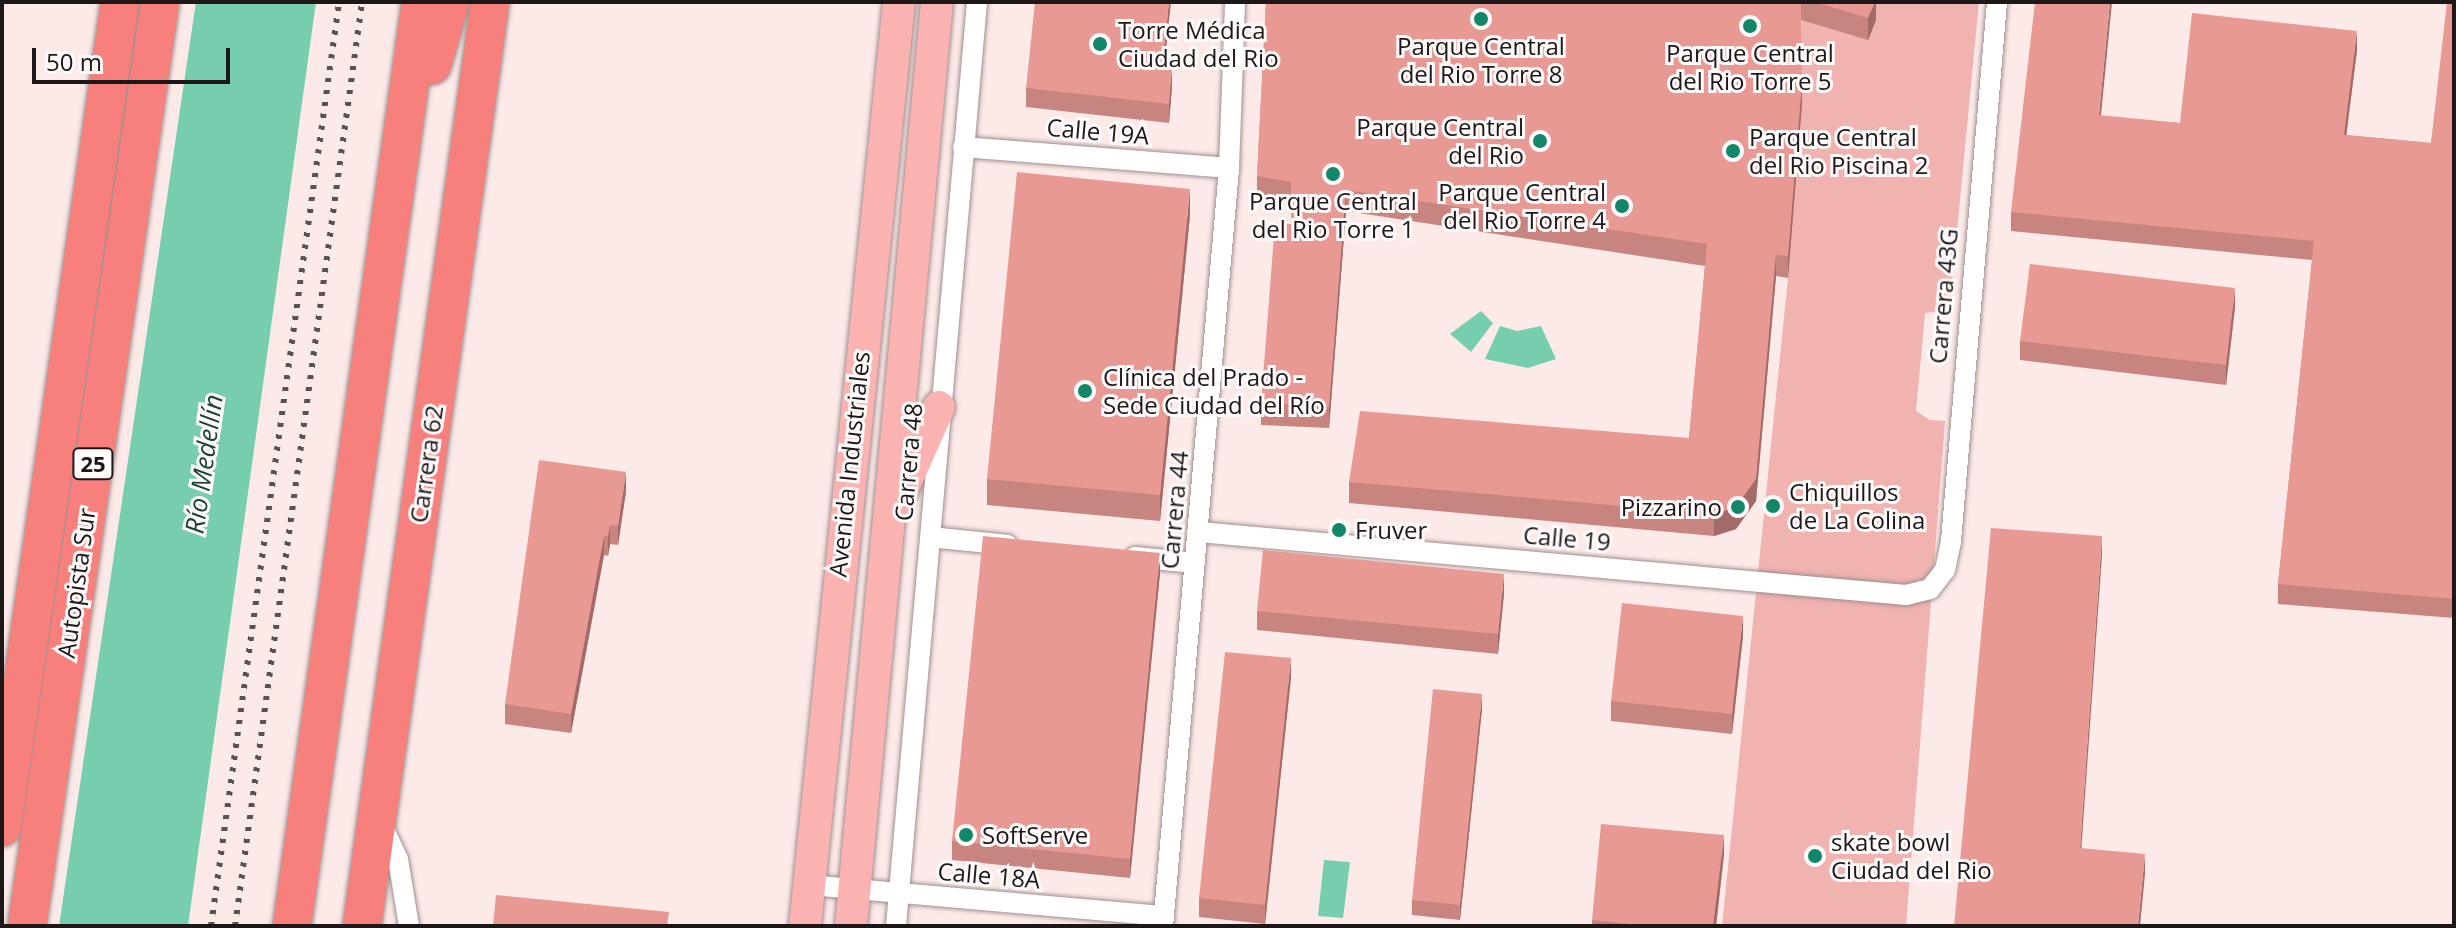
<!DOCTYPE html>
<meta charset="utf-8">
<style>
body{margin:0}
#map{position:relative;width:2456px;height:928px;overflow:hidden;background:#fceae9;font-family:"Open Sans",sans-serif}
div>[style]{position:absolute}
.green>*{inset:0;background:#f1b3af}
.water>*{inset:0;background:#77ceae}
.roads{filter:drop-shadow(0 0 2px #9f8f8e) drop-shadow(0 0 2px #9f8f8e)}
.street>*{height:20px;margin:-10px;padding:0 10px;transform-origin:10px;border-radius:10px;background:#fff}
.primary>*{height:32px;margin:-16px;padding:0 16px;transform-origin:16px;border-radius:16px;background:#fab3b0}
.highway>*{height:38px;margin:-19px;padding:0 19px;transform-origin:19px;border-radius:19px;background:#f7807c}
.rail>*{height:6px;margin-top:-3px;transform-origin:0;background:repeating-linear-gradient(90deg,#5a5151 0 4px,transparent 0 12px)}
.wall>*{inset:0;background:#c8847f}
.shaded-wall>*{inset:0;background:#a36b68}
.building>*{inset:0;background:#e99994}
.dots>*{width:22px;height:22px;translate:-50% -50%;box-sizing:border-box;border:4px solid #fffbfb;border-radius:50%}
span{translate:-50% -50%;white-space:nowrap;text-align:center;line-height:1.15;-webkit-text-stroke:6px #fffbfb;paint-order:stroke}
.shield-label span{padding:2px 6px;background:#fffbfb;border:2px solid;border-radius:6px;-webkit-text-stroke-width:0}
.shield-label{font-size:22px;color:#1d1717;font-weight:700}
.poi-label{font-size:24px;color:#1d1717}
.left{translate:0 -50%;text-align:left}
.right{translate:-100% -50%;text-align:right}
.street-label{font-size:24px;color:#1d1717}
.water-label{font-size:26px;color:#1c4336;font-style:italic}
.frame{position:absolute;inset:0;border:4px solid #1d1717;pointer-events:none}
.scale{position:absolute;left:32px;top:48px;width:198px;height:36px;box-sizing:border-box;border:4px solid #1d1717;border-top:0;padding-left:10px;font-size:24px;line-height:28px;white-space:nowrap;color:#1d1717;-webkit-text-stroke:6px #fffbfb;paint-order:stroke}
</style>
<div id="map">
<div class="green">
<i style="clip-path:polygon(1802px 2px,1979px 2px,1950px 304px,1945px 311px,1925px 313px,1916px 411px,1930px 420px,1945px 421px,1906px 926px,1722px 926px,1788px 278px,1801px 104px)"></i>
</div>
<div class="water">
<i style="clip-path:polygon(196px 2px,316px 2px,188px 926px,59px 926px)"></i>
<i style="clip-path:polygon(1481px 311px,1493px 323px,1471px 352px,1450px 334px)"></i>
<i style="clip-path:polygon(1500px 326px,1517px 331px,1541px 326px,1556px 359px,1528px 368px,1485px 359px)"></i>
<i style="clip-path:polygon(1324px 860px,1350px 862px,1343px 918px,1318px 916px)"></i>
</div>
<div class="roads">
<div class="street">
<i style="left:963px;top:147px;width:267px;rotate:4.5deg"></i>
<i style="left:1199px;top:532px;width:710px;rotate:5.09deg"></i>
<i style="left:1906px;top:595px;width:25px;rotate:-14deg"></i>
<i style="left:1930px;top:589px;width:24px;rotate:-52deg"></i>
<i style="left:1945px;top:570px;width:30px;rotate:-78deg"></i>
<i style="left:1951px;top:541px;width:541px;rotate:-85.12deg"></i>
<i style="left:940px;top:538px;width:68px;rotate:5.9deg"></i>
<i style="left:1135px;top:557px;width:60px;rotate:5.7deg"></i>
<i style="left:381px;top:823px;width:40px;rotate:65deg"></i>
<i style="left:398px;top:859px;width:68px;rotate:80.7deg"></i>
<i style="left:809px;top:885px;width:356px;rotate:5deg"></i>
<i style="left:896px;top:926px;width:928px;rotate:-84.99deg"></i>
<i style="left:1163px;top:926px;width:761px;rotate:-85.02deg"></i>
<i style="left:1229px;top:168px;width:166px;rotate:-87.9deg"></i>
</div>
<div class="primary">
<i style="left:896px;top:503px;width:105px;rotate:-65.9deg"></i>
<i style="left:805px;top:926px;width:929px;rotate:-84.19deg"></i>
<i style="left:851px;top:926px;width:928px;rotate:-84.68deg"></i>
</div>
<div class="highway">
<i style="left:432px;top:65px;width:66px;rotate:-74.1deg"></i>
<i style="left:2px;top:827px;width:833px;rotate:-81.86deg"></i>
<i style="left:27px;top:926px;width:934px;rotate:-81.81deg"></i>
<i style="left:292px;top:926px;width:933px;rotate:-82.05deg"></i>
<i style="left:362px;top:926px;width:933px;rotate:-82.11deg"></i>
</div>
</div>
<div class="rail">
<i style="left:211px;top:926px;width:933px;rotate:-82.11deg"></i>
<i style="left:235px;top:926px;width:933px;rotate:-82.17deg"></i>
</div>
<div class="wall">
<i style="clip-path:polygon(1266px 2px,1876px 2px,1876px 20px,1868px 40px,1801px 20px,1802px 103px,1788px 278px,1776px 276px,1756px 501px,1736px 529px,1714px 536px,1349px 503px,1349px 482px,1689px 438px,1705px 266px,1346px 211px,1329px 428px,1261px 425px,1261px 403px,1291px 224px,1291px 203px,1257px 198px,1257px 176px)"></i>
<i style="clip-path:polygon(2454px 2px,2454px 618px,2278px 604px,2278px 584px,2312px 260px,2011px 231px,2011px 212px,2101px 116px,2180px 123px,2357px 50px,2346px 135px,2431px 143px)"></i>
<i style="clip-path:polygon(1164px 67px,1172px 86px,1169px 123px,1026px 107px,1026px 88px)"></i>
<i style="clip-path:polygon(1190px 215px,1160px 521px,987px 505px,987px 479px)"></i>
<i style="clip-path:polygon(2235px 307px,2226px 385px,2020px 360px,2020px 341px)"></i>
<i style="clip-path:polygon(626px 491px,618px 545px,610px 544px,608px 556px,604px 555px,571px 733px,505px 724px,505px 704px)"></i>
<i style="clip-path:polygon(1160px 573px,1130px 878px,952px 860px,952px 841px)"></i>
<i style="clip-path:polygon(1504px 593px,1498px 654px,1257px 630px,1257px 611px)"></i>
<i style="clip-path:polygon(1743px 636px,1732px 734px,1611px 721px,1611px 701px)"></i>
<i style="clip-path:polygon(1291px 677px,1265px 924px,1199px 917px,1199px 898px)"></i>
<i style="clip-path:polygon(1482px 709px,1460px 920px,1412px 915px,1412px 900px)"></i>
<i style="clip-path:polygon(1724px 854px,1716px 926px,1592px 926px,1592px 920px)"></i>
</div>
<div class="shaded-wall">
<i style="clip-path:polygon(1169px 2px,1171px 2px,1162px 86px,1162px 67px)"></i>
<i style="clip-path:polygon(1875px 2px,1876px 2px,1876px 20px,1868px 40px,1868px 18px)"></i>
<i style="clip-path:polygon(2110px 2px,2112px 2px,2099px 135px,2099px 115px)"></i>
<i style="clip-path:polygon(2357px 31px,2357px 50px,2344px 154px,2344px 135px)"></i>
<i style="clip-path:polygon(1172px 67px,1172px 86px,1169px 123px,1169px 104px)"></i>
<i style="clip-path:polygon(1802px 82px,1802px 103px,1788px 278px,1788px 256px)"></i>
<i style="clip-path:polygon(1190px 189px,1190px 215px,1160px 521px,1160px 495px)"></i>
<i style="clip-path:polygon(1346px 190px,1346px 211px,1329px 428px,1329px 407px)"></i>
<i style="clip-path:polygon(1776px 255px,1776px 276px,1756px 501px,1736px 529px,1714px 536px,1714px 514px)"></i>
<i style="clip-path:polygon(2235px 288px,2235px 307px,2226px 385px,2226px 365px)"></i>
<i style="clip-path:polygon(626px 472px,626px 491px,618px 545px,618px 526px)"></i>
<i style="clip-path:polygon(610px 525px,610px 544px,608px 556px,608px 536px)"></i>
<i style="clip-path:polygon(604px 536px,604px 555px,571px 733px,571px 714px)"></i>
<i style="clip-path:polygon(2102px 536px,2102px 555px,2080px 867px,2080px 848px)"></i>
<i style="clip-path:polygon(1160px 553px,1160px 573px,1130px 878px,1130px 859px)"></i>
<i style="clip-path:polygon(1504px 574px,1504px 593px,1498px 654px,1498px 634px)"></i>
<i style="clip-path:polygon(1743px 616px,1743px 636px,1732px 734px,1732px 714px)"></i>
<i style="clip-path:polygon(1291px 658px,1291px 677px,1265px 924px,1265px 905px)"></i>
<i style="clip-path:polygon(1482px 694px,1482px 709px,1460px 920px,1460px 905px)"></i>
<i style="clip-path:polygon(1724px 835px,1724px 854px,1716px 926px,1713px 926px)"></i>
<i style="clip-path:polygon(2145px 854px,2145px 874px,2140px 926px,2138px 926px)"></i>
</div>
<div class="building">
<i style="clip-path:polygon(1035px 2px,1169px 2px,1162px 67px,1172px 67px,1169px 104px,1026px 88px)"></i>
<i style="clip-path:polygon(1266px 2px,1801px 2px,1802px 82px,1788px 256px,1776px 255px,1756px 479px,1736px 507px,1714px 514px,1349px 482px,1360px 411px,1689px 438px,1707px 244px,1346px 190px,1329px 407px,1261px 403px,1275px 223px,1291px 224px,1291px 182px,1257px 176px)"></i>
<i style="clip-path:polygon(1815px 2px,1875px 2px,1868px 18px)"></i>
<i style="clip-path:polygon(2035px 2px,2110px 2px,2099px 115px,2180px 123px,2192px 13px,2357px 31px,2344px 135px,2431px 143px,2447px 2px,2454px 2px,2454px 599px,2278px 584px,2314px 241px,2011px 212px)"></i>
<i style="clip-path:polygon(1017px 172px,1190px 189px,1160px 495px,987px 479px)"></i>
<i style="clip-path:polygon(2030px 264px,2235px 288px,2226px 365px,2020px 341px)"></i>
<i style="clip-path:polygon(539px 460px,626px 472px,618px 526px,610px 525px,608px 536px,604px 536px,571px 714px,505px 704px)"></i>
<i style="clip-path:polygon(1991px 528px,2102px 536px,2080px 848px,2145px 854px,2138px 926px,1954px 926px)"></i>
<i style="clip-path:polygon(983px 536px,1160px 553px,1130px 859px,952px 841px)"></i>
<i style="clip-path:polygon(1263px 550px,1504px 574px,1498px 634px,1257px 611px)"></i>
<i style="clip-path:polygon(1622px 603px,1743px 616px,1732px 714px,1611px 701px)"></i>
<i style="clip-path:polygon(1225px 652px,1291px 658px,1265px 905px,1199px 898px)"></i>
<i style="clip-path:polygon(1433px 689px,1482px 694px,1460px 905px,1412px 900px)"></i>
<i style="clip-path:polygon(1601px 824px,1724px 835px,1713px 926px,1646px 926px,1592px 920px)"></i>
<i style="clip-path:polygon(496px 895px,669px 912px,667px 926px,493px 926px)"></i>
</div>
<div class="dots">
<i style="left:1481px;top:19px;background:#118767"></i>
<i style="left:1750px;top:26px;background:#118767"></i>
<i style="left:1100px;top:44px;background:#118767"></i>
<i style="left:1540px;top:141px;background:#118767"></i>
<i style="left:1733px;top:151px;background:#118767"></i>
<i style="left:1333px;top:174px;background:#118767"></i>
<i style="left:1622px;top:206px;background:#118767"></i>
<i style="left:1085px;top:391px;background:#118767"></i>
<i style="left:1773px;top:506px;background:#118767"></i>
<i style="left:1738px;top:507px;background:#118767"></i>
<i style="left:1339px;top:530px;background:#118767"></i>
<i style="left:966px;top:835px;background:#118767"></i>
<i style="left:1815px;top:856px;background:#118767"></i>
</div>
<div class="shield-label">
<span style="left:93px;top:464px">25</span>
</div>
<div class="poi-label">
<span class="left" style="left:1118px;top:44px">Torre Médica<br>Ciudad del Rio</span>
<span style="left:1481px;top:60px">Parque Central<br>del Rio Torre 8</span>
<span style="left:1750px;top:67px">Parque Central<br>del Rio Torre 5</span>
<span class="right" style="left:1524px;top:141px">Parque Central<br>del Rio</span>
<span class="left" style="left:1749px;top:151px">Parque Central<br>del Rio Piscina 2</span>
<span class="right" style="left:1606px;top:206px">Parque Central<br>del Rio Torre 4</span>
<span style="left:1333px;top:215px">Parque Central<br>del Rio Torre 1</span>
<span class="left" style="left:1103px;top:391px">Clínica del Prado -<br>Sede Ciudad del Río</span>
<span class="left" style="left:1789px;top:506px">Chiquillos<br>de La Colina</span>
<span class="right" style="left:1722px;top:507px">Pizzarino</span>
<span class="left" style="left:1355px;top:530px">Fruver</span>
<span class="left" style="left:982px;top:835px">SoftServe</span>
<span class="left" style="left:1831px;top:856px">skate bowl<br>Ciudad del Rio</span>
</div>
<div class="street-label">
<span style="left:1098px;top:131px;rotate:5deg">Calle 19A</span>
<span style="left:1943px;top:296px;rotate:-85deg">Carrera 43G</span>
<span style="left:908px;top:462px;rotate:-85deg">Carrera 48</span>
<span style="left:426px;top:464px;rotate:-82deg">Carrera 62</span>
<span style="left:849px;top:464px;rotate:-84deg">Avenida Industriales</span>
<span style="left:1174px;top:510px;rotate:-85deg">Carrera 44</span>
<span style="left:1567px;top:538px;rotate:5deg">Calle 19</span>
<span style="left:76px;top:583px;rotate:-82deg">Autopista Sur</span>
<span style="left:989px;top:875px;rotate:5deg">Calle 18A</span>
</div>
<div class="water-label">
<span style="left:204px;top:464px;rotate:-82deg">Río Medellín</span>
</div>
<div class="frame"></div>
<div class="scale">50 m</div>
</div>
